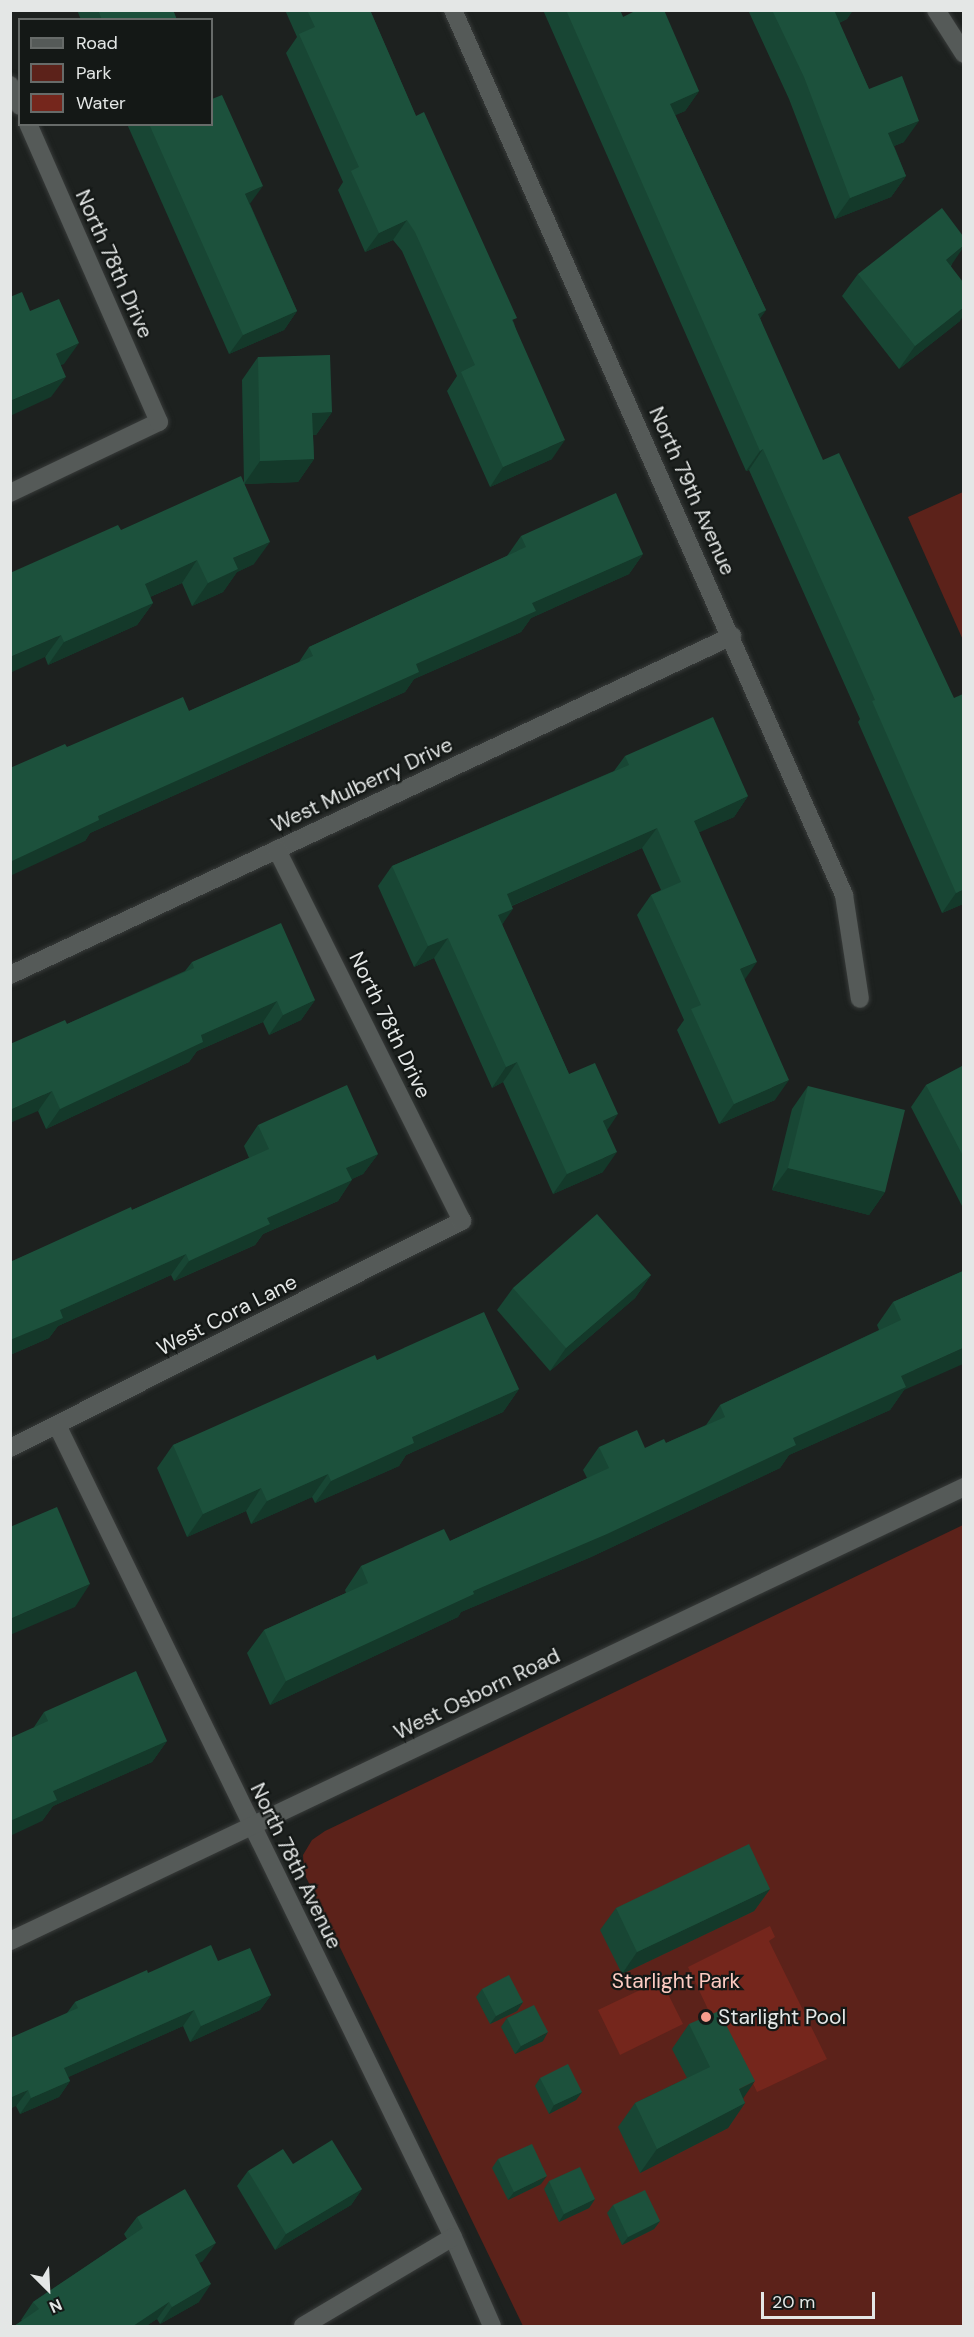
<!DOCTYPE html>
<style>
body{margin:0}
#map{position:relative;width:974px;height:2337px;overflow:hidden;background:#1d211f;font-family:"DM Sans",sans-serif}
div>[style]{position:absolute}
.green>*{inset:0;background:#5c221a}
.water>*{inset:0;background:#75261c}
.roads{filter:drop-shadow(0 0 2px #383b3a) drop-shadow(0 0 2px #383b3a)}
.street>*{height:18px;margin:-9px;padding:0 9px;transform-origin:9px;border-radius:9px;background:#555a58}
.secondary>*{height:18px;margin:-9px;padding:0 9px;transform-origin:9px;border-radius:9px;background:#555a58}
.wall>*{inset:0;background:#184634}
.shaded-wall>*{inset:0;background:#14392a}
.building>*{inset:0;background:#1c513c}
.dots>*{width:16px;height:16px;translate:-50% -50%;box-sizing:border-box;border:3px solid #141816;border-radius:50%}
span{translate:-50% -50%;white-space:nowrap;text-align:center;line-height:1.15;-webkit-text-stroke:4.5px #141816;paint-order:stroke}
.street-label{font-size:21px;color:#e4e7e6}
.park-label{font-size:21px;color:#fccbc2}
.poi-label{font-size:21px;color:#e4e7e6}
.left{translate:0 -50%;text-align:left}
.frame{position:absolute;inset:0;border:12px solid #e4e7e6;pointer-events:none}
.legend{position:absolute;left:18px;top:18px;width:195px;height:108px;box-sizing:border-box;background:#141816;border:2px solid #676b69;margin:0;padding:8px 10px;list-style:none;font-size:18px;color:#e4e7e6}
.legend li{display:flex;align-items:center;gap:12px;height:30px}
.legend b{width:30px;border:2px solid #676b69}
.north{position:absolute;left:18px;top:2259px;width:60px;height:60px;-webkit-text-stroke:4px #141816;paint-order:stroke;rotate:156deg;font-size:16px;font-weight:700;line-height:24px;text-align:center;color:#e4e7e6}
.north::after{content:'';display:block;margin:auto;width:21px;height:27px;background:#e4e7e6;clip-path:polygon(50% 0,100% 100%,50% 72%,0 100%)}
.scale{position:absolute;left:761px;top:2292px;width:114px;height:27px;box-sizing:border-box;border:3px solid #e4e7e6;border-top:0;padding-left:8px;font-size:18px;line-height:21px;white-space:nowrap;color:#e4e7e6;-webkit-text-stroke:4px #141816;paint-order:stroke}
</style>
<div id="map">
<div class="green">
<i style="clip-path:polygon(963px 492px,963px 640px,908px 517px)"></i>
<i style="clip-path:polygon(963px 1525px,963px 2326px,523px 2326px,304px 1873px,303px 1855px,312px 1840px,325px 1831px)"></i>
</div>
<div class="water">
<i style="clip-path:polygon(770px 1926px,775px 1937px,769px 1941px,827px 2059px,757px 2092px,731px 2037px,723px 2041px,688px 1967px)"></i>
<i style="clip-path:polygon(661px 1980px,683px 2024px,620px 2055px,598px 2010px)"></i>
</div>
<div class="roads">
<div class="street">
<i style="left:453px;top:10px;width:968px;rotate:66.16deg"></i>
<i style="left:844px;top:895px;width:105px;rotate:81.3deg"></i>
<i style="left:936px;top:10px;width:52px;rotate:57.5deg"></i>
<i style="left:10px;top:85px;width:23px;rotate:65deg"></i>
<i style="left:10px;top:493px;width:165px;rotate:-25.5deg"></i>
<i style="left:159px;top:422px;width:326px;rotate:-113.7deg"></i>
<i style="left:10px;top:975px;width:798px;rotate:-25.15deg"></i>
<i style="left:57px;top:1425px;width:903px;rotate:64deg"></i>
<i style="left:453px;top:2237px;width:97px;rotate:66.3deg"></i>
<i style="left:10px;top:1448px;width:506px;rotate:-26.67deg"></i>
<i style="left:462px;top:1221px;width:415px;rotate:-116.5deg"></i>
<i style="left:303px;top:2326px;width:174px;rotate:-30.7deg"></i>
</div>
<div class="secondary">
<i style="left:10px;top:1941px;width:1057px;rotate:-25.45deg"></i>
</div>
</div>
<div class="wall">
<i style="clip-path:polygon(77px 10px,173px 10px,177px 20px,81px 20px)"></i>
<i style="clip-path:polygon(285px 10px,370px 10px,416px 116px,514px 323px,552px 459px,490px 487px,447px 391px,457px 376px,402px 251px,393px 240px,365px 252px,338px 190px,343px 182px,286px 53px,297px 37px)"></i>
<i style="clip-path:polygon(543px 10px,620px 10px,623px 17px,699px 91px,685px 111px,675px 115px,766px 310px,760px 318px,963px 904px,942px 913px,858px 722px,860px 719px,749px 470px,746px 471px)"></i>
<i style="clip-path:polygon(748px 10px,853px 10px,847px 19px,839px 23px,869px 89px,904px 142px,894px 146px,906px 176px,891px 197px,835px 219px,789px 99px)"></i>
<i style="clip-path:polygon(127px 124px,212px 124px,250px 204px,297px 311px,284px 330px,229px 354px)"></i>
<i style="clip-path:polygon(952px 264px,951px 266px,960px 321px,899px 369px,842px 296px,858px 274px)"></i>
<i style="clip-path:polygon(258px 357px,332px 412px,316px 435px,313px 435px,314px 459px,298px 482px,244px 484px,242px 380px)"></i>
<i style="clip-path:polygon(121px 530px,254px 564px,237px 572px,223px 592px,192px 606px,182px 583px,150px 597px,153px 603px,137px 625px,48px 665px,45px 657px)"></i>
<i style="clip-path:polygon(521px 536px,643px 554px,629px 574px,531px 618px,521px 632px,414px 679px,405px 692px,90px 833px,85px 841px,67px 747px,189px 711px,299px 662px,309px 647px,507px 556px)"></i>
<i style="clip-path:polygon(625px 756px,748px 796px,734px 817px,699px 832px,744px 979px,775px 1100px,719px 1124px,677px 1030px,684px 1020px,637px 915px,651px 895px,661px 890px,642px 848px,512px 906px,502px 925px,569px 1074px,607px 1130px,603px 1172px,553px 1194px,503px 1082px,492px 1088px,434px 958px,414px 967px,378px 886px,392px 866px,614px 771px)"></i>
<i style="clip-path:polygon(192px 962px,315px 1000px,301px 1020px,269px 1035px,263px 1022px,197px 1051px,189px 1062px,46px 1129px,38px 1111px,67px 1024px,185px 971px)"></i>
<i style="clip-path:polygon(963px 1070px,963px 1205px,962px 1206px,911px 1107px,926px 1085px)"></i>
<i style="clip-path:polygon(808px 1086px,885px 1192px,869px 1215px,772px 1190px,792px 1109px)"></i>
<i style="clip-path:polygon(258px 1125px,378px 1154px,363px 1174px,352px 1179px,338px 1201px,263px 1234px,255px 1245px,174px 1281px,171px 1275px,58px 1326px,49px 1338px,10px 1355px,10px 1262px,132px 1210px,249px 1158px,244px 1146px)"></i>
<i style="clip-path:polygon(963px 1271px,904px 1390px,890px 1410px,789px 1455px,780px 1468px,591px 1557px,461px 1612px,458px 1617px,270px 1705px,247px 1653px,264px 1630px,346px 1593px,345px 1590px,361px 1566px,450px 1541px,587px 1478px,583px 1470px,599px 1447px,645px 1448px,666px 1443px,706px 1425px,720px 1405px,879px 1330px,877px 1325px,893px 1302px)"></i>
<i style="clip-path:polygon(651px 1275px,635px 1298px,550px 1371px,497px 1310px,513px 1288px)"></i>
<i style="clip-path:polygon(377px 1360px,519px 1389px,503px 1412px,406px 1455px,399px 1466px,315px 1503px,312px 1497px,251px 1524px,246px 1511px,187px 1537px,157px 1468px,173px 1445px)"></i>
<i style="clip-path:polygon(44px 1712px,167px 1741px,152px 1762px,53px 1806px,42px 1821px,34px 1727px)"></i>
<i style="clip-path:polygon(770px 1889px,754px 1911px,622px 1974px,600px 1930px,616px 1908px)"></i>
<i style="clip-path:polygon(218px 1961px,271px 1995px,260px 2010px,190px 2042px,183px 2026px,68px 2077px,70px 2081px,59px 2097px,20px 2114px,16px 2106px,67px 2013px,75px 2002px,148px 1973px)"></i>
<i style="clip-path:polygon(482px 1989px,523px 2002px,517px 2011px,490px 2024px,476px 1997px)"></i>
<i style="clip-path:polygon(507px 2018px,543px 2041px,515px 2054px,501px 2027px)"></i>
<i style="clip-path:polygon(689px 2024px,743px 2098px,745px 2103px,728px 2128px,640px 2173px,618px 2127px,635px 2103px,687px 2078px,672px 2049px)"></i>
<i style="clip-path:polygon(540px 2078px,582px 2092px,576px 2100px,549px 2114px,535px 2086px)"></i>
<i style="clip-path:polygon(498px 2159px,541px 2184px,508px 2200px,492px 2168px)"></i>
<i style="clip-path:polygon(293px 2164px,362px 2189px,351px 2205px,275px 2250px,237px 2186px,248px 2171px)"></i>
<i style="clip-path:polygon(549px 2181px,595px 2199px,589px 2208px,559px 2222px,544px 2189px)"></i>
<i style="clip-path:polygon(613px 2205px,660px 2221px,654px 2229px,622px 2245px,607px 2213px)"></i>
<i style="clip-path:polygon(137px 2217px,203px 2261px,199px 2263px,199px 2302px,160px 2324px,157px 2319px,146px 2326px,14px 2326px,22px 2321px,21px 2320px,33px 2302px,127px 2239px,124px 2234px)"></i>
</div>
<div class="shaded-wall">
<i style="clip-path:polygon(834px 10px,853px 10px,847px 19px,819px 32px)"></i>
<i style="clip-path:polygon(699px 91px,685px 111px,656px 124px,670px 104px)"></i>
<i style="clip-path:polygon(919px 121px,904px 142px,874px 154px,888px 133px)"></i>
<i style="clip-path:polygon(906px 176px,891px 197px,835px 219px,850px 198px)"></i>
<i style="clip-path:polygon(263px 186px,249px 205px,245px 194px)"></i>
<i style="clip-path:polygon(407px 220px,393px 240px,365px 252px,379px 233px)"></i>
<i style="clip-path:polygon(963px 246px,963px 248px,952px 264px,930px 283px,946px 260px)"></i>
<i style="clip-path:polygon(963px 308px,963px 316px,960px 321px,899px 369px,915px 346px)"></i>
<i style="clip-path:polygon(766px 310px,752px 330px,758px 314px)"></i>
<i style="clip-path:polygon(297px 311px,284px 330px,229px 354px,243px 335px)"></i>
<i style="clip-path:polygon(79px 343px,64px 364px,41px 374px,56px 354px)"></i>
<i style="clip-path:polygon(66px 377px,51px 397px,10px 416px,10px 401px)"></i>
<i style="clip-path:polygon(332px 412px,316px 435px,297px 436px,312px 413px)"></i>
<i style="clip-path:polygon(565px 440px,552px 459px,490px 487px,503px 467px)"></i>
<i style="clip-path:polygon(763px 449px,749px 470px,746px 471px,760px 451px)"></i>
<i style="clip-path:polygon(314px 459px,298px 482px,244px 484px,260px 461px)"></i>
<i style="clip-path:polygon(270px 542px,254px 564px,237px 572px,223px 592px,192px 606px,208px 583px,233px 558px)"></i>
<i style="clip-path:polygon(643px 554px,629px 574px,531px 618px,521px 632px,414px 679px,405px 692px,90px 833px,85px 841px,10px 876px,10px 862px,98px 816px,416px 664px,532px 603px)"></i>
<i style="clip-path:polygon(197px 560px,182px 583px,129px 606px,145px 584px)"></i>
<i style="clip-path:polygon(153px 603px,137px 625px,48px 665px,64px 642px)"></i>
<i style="clip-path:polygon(61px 635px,45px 657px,10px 673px,10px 657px)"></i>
<i style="clip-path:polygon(748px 796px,734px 817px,680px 841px,694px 821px)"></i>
<i style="clip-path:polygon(657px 828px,642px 848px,493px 914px,507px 894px)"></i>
<i style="clip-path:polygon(963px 890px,963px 904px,942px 913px,956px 893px)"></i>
<i style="clip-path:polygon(513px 909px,499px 929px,498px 915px)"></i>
<i style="clip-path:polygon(448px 938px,434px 958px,414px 967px,428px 946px)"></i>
<i style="clip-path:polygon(757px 962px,743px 982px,740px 969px)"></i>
<i style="clip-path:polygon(315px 1000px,301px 1020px,269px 1035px,283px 1015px)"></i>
<i style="clip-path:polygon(277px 1001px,263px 1022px,197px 1051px,189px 1062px,46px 1129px,60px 1109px,201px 1035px)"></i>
<i style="clip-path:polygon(517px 1062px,503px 1082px,492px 1088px,506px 1067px)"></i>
<i style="clip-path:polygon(789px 1080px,775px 1100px,719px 1124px,734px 1104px)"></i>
<i style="clip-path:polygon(52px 1091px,38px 1111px,10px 1123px,10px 1110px)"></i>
<i style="clip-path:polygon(618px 1114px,604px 1135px,603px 1121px)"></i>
<i style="clip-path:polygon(617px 1152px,603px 1172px,553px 1194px,567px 1174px)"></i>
<i style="clip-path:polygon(378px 1154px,363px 1174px,332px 1188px,346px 1168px)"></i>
<i style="clip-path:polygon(788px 1168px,885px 1192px,869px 1215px,772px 1190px)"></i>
<i style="clip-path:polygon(352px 1180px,338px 1201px,263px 1234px,255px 1245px,174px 1281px,189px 1261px,267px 1218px)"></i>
<i style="clip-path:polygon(186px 1254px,171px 1275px,58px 1326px,49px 1338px,10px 1355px,10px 1340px,60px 1310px)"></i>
<i style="clip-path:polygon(651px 1275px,635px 1298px,550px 1371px,566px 1348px)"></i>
<i style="clip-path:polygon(963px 1348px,963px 1364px,904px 1390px,890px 1410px,789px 1455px,780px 1468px,591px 1557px,461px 1612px,458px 1617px,270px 1705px,286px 1681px,793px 1438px,901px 1376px)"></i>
<i style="clip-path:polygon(519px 1389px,503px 1412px,406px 1455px,399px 1466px,315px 1503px,331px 1481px,412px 1437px)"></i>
<i style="clip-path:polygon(328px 1474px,312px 1497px,251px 1524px,267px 1501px)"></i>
<i style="clip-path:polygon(261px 1488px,246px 1511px,187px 1537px,203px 1514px)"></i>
<i style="clip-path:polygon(90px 1584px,75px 1607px,10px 1635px,10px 1619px)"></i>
<i style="clip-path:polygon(167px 1741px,152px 1762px,53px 1806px,42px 1821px,10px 1836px,10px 1821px,53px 1791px)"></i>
<i style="clip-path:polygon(770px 1889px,754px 1911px,622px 1974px,637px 1952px)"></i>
<i style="clip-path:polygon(271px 1995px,260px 2010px,190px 2042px,201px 2026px)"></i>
<i style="clip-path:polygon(523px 2002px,517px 2011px,490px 2024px,496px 2016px)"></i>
<i style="clip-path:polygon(194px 2010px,183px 2026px,53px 2084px,64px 2068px)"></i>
<i style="clip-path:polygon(548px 2032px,543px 2041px,515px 2054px,521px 2046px)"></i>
<i style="clip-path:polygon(70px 2081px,59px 2097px,20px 2114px,31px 2098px)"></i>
<i style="clip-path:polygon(755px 2081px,738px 2106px,739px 2089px)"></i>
<i style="clip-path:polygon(28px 2090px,16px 2106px,10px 2109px,10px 2098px)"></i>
<i style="clip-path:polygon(582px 2092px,576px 2100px,549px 2114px,554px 2105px)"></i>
<i style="clip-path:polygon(745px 2103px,728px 2128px,640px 2173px,657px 2149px)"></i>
<i style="clip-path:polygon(547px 2176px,541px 2184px,508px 2200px,514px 2192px)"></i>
<i style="clip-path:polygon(362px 2189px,351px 2205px,275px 2250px,286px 2234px)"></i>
<i style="clip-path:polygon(595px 2199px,589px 2208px,559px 2222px,564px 2214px)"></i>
<i style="clip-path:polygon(660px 2221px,654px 2229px,622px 2245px,628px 2237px)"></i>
<i style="clip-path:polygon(216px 2243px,203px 2261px,182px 2273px,195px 2255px)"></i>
<i style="clip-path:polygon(211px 2284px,199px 2302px,160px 2324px,172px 2307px)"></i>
<i style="clip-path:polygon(169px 2302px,157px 2319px,146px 2326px,133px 2326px)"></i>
</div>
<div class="building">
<i style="clip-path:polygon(98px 10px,173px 10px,177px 20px,102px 20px)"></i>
<i style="clip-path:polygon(307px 10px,370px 10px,416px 116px,424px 112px,517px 318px,512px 320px,565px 440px,503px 467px,461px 372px,475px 365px,415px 232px,407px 220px,379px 233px,351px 171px,359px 167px,299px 34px,315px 27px)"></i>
<i style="clip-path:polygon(566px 10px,620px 10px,623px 17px,637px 10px,664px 10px,699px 91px,670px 104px,766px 310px,758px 314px,823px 460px,839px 453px,954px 698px,963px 694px,963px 890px,956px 893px,872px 701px,875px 700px,763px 449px,760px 451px)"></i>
<i style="clip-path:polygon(772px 10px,834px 10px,869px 89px,902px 76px,919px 121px,888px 133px,906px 176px,850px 198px,804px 77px)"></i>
<i style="clip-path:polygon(222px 95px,263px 186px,245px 194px,297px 311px,243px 335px,149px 124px,212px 124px,212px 98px,212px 99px)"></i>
<i style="clip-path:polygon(942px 208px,963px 236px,963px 246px,946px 260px,963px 282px,963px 308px,915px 346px,858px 274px)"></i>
<i style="clip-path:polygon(22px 292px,30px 311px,59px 299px,79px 343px,56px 354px,66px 377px,10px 401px,10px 297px)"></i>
<i style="clip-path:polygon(330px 355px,332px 412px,312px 413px,314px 459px,260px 461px,258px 357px)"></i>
<i style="clip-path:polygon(241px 476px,270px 542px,233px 558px,238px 569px,208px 583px,197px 560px,145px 584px,153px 603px,64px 642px,61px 635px,10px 657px,10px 573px,118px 525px,121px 530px)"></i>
<i style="clip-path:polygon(616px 493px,643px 554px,532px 603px,536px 611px,416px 664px,419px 672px,98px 816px,99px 820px,10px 862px,10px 768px,65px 744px,67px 747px,183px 697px,189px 711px,313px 656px,309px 647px,526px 547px,521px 536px)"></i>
<i style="clip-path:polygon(713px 717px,748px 796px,694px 821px,757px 962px,740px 969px,789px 1080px,734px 1104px,691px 1009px,701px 1005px,651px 895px,681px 882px,657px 828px,507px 894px,513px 909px,498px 915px,569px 1074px,595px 1063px,618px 1114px,603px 1121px,617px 1152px,567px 1174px,517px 1062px,506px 1067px,448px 938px,428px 946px,392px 866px,629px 765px,625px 756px)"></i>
<i style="clip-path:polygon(281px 923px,315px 1000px,283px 1015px,277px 1001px,201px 1035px,203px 1042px,60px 1109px,52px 1091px,10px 1110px,10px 1044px,65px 1020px,67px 1024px,194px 968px,192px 962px)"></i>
<i style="clip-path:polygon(962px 1066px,963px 1070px,963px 1156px,926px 1085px)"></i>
<i style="clip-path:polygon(347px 1085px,378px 1154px,346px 1168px,352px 1180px,267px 1218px,270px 1224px,189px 1261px,186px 1254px,60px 1310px,63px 1318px,10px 1340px,10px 1262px,131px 1207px,132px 1210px,269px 1149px,258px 1125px)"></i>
<i style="clip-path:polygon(808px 1086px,905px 1110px,885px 1192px,788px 1168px)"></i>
<i style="clip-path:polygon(597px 1214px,651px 1275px,566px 1348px,513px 1288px)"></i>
<i style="clip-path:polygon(963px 1271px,963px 1348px,901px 1376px,906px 1387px,793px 1438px,796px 1445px,607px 1534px,473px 1591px,474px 1594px,286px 1681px,264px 1630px,368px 1583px,361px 1566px,444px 1529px,450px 1541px,609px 1468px,599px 1447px,637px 1430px,645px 1448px,664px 1439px,666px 1443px,725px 1417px,720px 1405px,901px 1320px,893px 1302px)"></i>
<i style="clip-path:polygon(484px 1312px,519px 1389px,412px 1437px,414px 1443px,331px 1481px,328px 1474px,267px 1501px,261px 1488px,203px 1514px,173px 1445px,375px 1355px,377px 1360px)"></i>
<i style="clip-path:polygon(57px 1507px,90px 1584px,10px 1619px,10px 1527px)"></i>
<i style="clip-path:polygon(136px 1671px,167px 1741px,53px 1791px,57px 1800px,10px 1821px,10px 1738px,48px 1721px,44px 1712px)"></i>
<i style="clip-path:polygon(749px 1844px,770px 1889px,637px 1952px,616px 1908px)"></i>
<i style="clip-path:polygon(211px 1945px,218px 1961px,250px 1948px,271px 1995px,201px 2026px,194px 2010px,64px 2068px,70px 2081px,31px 2098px,28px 2090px,10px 2098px,10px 2038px,78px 2008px,75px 2002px,147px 1970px,148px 1973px)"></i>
<i style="clip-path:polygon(509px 1975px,523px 2002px,496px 2016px,482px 1989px)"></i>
<i style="clip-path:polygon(534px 2005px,548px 2032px,521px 2046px,507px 2018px)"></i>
<i style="clip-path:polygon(719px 2011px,755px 2081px,739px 2089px,745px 2103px,657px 2149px,635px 2103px,710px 2067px,689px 2024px)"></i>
<i style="clip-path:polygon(568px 2064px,582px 2092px,554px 2105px,540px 2078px)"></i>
<i style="clip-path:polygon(332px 2140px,362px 2189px,286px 2234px,248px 2171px,283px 2149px,293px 2164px)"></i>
<i style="clip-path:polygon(532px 2144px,547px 2176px,514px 2192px,498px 2159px)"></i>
<i style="clip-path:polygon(580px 2167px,595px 2199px,564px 2214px,549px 2181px)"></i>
<i style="clip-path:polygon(185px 2189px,216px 2243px,195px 2255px,211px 2284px,172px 2307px,169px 2302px,133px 2326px,14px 2326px,39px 2309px,33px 2302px,143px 2228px,137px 2217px)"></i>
<i style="clip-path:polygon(645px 2190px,660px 2221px,628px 2237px,613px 2205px)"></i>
</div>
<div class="dots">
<i style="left:706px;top:2017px;background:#f59d8d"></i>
</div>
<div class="street-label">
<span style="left:114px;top:264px;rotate:66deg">North 78th Drive</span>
<span style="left:692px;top:491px;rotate:66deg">North 79th Avenue</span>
<span style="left:362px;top:785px;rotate:-25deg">West Mulberry Drive</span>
<span style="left:390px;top:1025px;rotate:64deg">North 78th Drive</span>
<span style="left:227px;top:1315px;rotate:-27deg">West Cora Lane</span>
<span style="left:477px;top:1694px;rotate:-26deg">West Osborn Road</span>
<span style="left:296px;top:1866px;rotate:64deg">North 78th Avenue</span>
</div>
<div class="park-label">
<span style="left:676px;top:1981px">Starlight Park</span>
</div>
<div class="poi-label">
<span class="left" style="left:718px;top:2017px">Starlight Pool</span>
</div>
<div class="frame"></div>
<ul class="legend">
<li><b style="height:8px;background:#555a58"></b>Road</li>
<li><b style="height:16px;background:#5c221a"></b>Park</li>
<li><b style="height:16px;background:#75261c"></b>Water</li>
</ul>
<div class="north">N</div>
<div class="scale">20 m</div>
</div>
